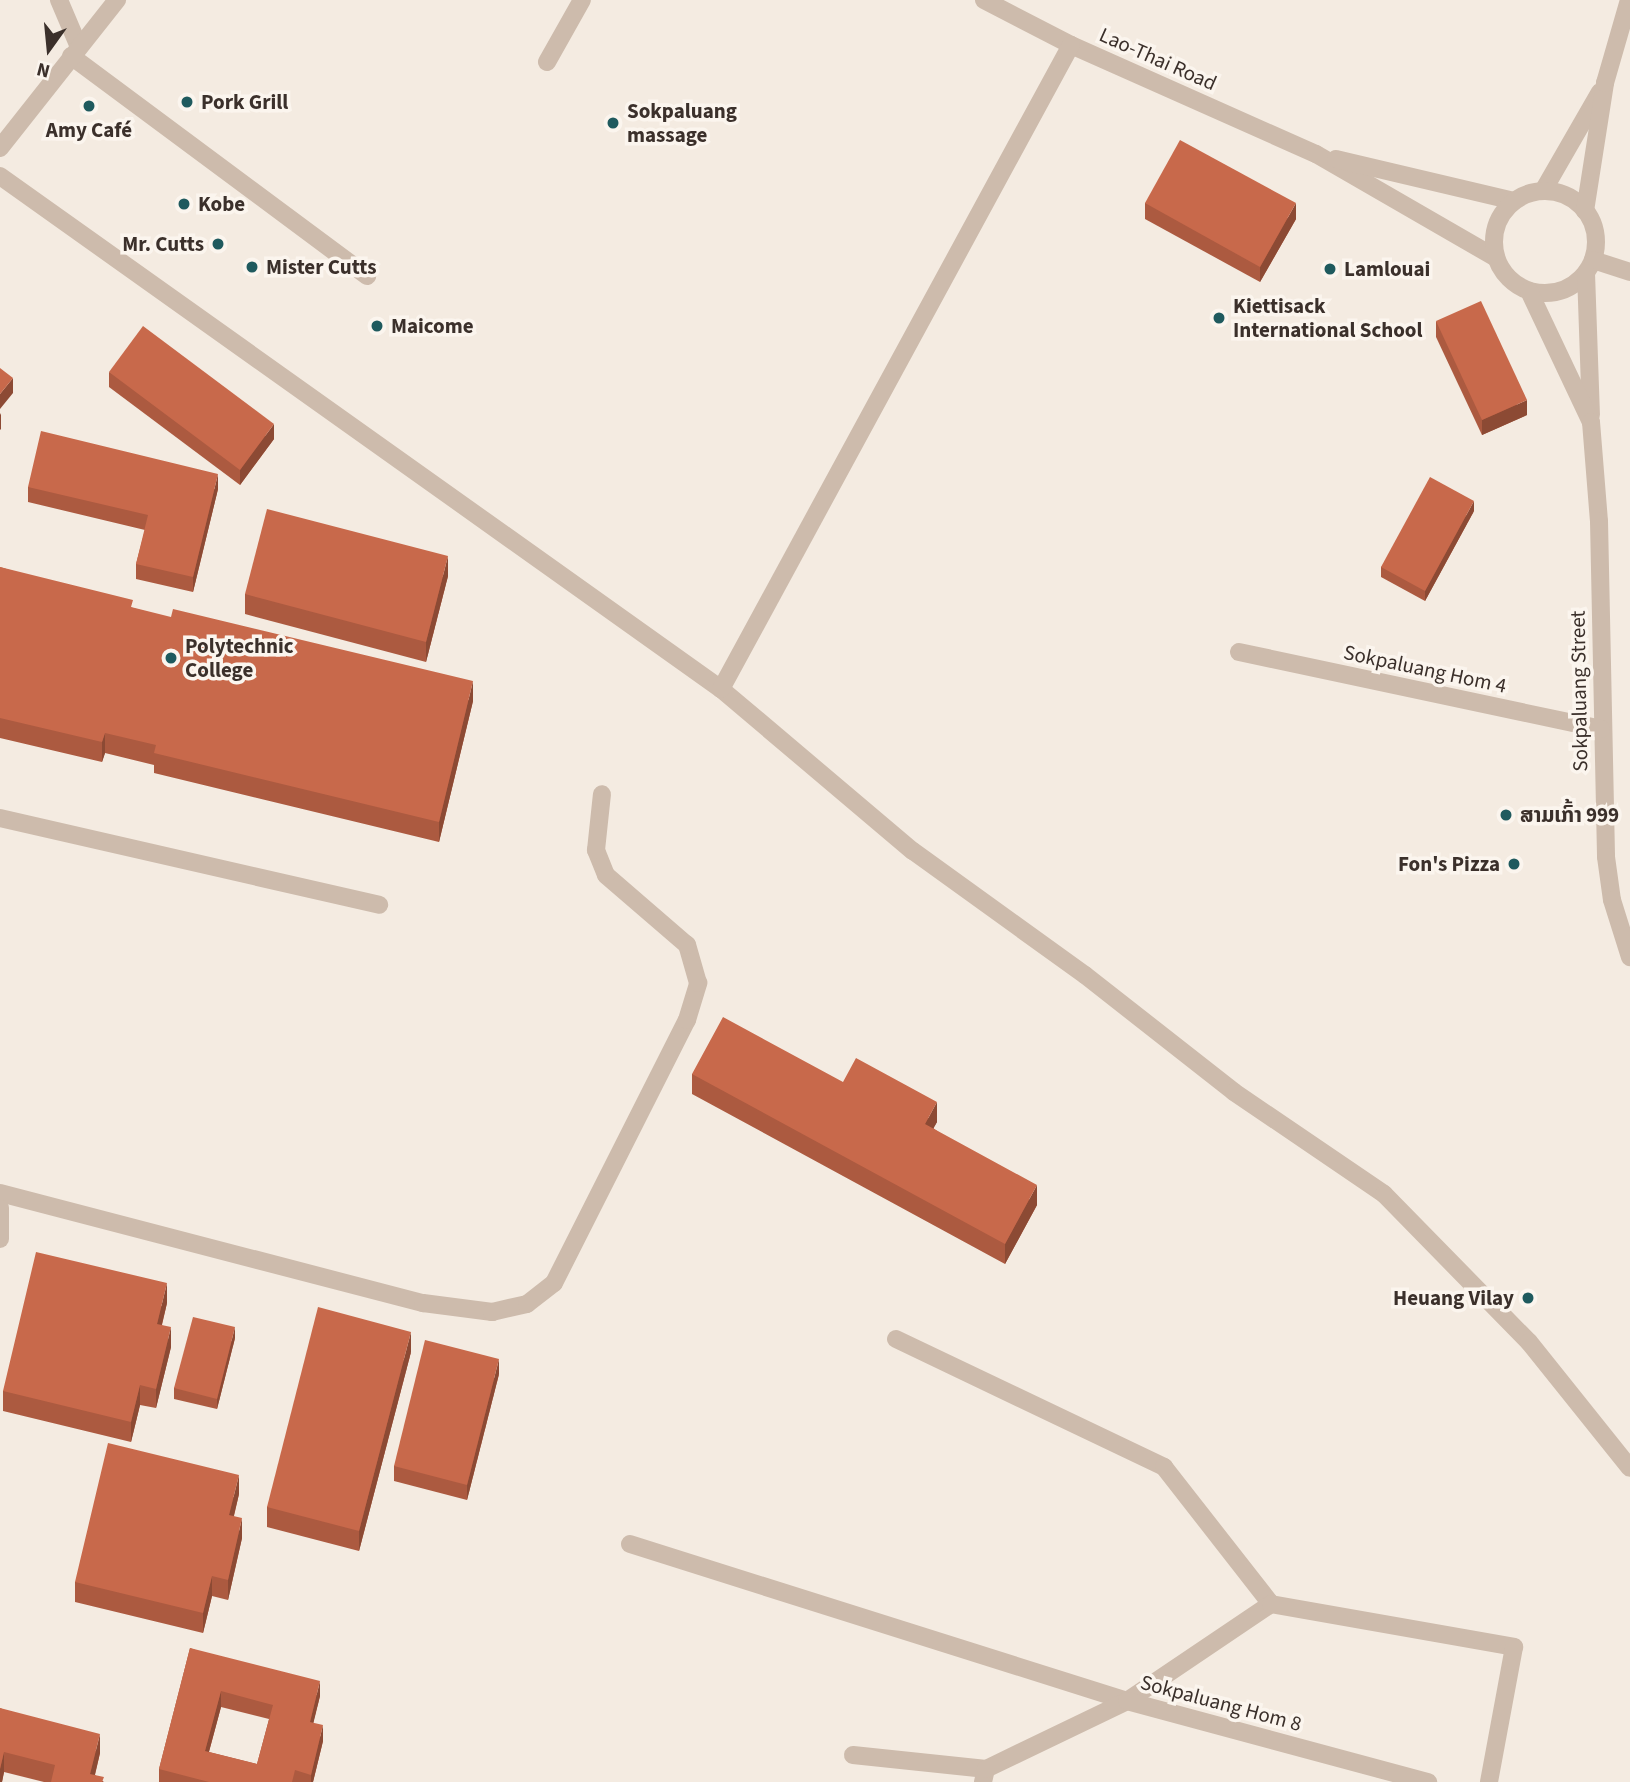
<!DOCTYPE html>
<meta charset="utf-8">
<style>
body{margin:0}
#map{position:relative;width:1630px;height:1782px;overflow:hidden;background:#f4ebe1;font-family:"Source Sans 3","Noto Sans Lao",sans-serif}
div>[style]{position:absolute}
.minor>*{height:18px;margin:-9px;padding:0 9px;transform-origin:9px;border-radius:9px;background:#cdbbac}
.minor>.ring{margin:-9px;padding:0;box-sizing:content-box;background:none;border:18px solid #cdbbac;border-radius:50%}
.wall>*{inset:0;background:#ac5a40}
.shaded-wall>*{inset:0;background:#8c4a34}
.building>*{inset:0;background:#c8694b}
.dots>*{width:19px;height:19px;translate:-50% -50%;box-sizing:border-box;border:4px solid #fbf5ee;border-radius:50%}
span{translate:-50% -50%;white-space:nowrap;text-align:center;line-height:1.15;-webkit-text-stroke:7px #fbf5ee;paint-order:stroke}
.street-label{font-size:21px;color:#3b302b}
.poi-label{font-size:21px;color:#3b302b;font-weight:700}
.left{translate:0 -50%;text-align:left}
.right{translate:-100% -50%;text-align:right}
.north{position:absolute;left:14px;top:14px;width:70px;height:70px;-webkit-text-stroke:5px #fbf5ee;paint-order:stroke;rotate:195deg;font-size:19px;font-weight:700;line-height:28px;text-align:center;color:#3b302b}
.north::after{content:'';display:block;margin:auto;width:24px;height:32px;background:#3b302b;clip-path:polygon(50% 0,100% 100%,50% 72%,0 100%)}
</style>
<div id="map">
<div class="minor">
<i style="left:59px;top:0;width:51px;rotate:66.9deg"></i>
<i style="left:984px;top:0;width:98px;rotate:27.3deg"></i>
<i style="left:1071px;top:45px;width:268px;rotate:24deg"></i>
<i style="left:1316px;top:154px;width:208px;rotate:30deg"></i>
<i style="left:71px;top:56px;width:369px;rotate:36.6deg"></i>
<i style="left:547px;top:62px;width:71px;rotate:-60.6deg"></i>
<i style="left:0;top:148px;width:189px;rotate:-51.7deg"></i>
<i style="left:1336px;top:159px;width:183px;rotate:13.3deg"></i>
<i style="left:0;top:176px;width:885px;rotate:35.43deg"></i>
<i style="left:721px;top:689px;width:251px;rotate:40.2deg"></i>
<i style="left:913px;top:851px;width:212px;rotate:35.8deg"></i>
<i style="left:1085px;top:975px;width:189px;rotate:38.1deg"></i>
<i style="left:1234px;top:1092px;width:181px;rotate:34.2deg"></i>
<i style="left:1384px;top:1194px;width:207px;rotate:45.6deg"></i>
<i style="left:1529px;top:1342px;width:161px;rotate:51.3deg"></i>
<i style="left:1543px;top:191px;width:114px;rotate:-60.1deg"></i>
<i class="ring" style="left:1494px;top:191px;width:84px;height:84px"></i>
<i style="left:1585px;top:211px;width:130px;rotate:-81.1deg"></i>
<i style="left:1605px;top:83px;width:86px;rotate:-73.9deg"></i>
<i style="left:1593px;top:260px;width:39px;rotate:18deg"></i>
<i style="left:1586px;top:273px;width:142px;rotate:88deg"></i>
<i style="left:1529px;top:291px;width:145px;rotate:64.7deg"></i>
<i style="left:1591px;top:422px;width:99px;rotate:85.4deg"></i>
<i style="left:1599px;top:521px;width:336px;rotate:88.8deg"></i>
<i style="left:1606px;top:857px;width:43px;rotate:82.1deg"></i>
<i style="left:1612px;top:900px;width:60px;rotate:72.5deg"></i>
<i style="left:1239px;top:652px;width:370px;rotate:12deg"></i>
<i style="left:721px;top:689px;width:733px;rotate:-61.48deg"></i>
<i style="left:0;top:818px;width:389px;rotate:12.9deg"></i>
<i style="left:0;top:1193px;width:437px;rotate:14.6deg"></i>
<i style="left:423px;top:1303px;width:70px;rotate:7.4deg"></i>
<i style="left:492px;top:1312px;width:36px;rotate:-13deg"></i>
<i style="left:527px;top:1304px;width:34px;rotate:-38deg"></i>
<i style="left:554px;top:1283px;width:295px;rotate:-63.2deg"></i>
<i style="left:687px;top:1020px;width:39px;rotate:-73deg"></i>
<i style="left:698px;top:983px;width:40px;rotate:-106deg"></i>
<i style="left:687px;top:945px;width:107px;rotate:-139.2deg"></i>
<i style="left:606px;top:875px;width:27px;rotate:-112deg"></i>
<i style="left:596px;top:850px;width:56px;rotate:-83.9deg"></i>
<i style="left:0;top:1208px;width:31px;rotate:90deg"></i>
<i style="left:896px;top:1339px;width:297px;rotate:25.5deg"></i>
<i style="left:1164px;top:1467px;width:174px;rotate:52deg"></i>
<i style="left:630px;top:1544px;width:521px;rotate:17.53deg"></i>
<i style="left:1127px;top:1701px;width:174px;rotate:-34deg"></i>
<i style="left:1271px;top:1604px;width:247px;rotate:10deg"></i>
<i style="left:1514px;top:1647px;width:137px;rotate:100.5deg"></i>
<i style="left:853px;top:1755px;width:134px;rotate:6deg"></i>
<i style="left:983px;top:1782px;width:13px;rotate:-77deg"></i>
<i style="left:986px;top:1769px;width:157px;rotate:-25.7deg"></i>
<i style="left:1127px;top:1701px;width:312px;rotate:15.1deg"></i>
</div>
<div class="wall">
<i style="clip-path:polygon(1145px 203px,1296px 219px,1260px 282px,1145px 219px)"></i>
<i style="clip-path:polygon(1436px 321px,1527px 415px,1482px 435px,1436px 337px)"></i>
<i style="clip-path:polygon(109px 372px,274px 439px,240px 485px,109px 387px)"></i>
<i style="clip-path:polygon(28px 487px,218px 489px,193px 592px,136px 579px,136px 564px,145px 530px,28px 502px)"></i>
<i style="clip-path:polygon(1474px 511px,1425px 601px,1381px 577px,1381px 567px)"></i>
<i style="clip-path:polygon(0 567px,133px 608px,473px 701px,439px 842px,154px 773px,154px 765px,105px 753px,102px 762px,0 738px)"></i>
<i style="clip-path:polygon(448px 576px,426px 662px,245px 614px,245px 594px)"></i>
<i style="clip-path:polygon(692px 1074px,843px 1082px,937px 1122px,933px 1128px,1037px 1205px,1005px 1264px,692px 1094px)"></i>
<i style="clip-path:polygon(167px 1303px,162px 1325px,171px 1347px,156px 1408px,140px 1405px,131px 1442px,3px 1411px,3px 1391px)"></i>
<i style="clip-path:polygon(235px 1338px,217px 1409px,174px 1399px,174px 1388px)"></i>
<i style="clip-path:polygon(411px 1352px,359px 1551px,267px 1527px,267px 1507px)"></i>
<i style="clip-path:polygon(499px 1374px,467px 1500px,394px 1481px,394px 1466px)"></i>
<i style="clip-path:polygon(239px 1494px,234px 1516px,242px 1538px,228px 1600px,212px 1596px,203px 1633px,75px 1602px,75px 1582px)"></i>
<i style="clip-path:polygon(evenodd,190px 1648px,320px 1696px,313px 1723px,323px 1741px,313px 1782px,159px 1782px,159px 1769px,190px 1648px,221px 1707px,269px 1719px,257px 1764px,209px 1752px,221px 1707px)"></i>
<i style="clip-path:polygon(0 1708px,100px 1753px,95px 1775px,104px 1782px,44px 1782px,4px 1772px,2px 1782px,0 1782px)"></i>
</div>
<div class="shaded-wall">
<i style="clip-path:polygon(1296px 203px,1296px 219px,1260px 282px,1260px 267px)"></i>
<i style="clip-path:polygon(13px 378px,13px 393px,0 409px,0 394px)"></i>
<i style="clip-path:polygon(1527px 400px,1527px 415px,1482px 435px,1482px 420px)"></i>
<i style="clip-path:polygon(1px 413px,1px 429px,0 430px,0 415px)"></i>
<i style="clip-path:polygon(274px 424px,274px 439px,240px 485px,240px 470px)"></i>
<i style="clip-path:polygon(218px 474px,218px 489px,193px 592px,193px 577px)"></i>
<i style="clip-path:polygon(1474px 501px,1474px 511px,1425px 601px,1425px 591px)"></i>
<i style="clip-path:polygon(448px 556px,448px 576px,426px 662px,426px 642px)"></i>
<i style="clip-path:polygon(473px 681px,473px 701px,439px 842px,439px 822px)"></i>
<i style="clip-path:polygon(105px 733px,105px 753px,102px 762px,102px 742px)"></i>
<i style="clip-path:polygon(937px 1102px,937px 1122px,925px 1144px,925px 1124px)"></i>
<i style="clip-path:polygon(1037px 1185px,1037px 1205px,1005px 1264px,1005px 1244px)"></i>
<i style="clip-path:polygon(167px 1283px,167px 1303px,157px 1344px,157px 1324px)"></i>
<i style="clip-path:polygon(171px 1327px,171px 1347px,156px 1408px,156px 1389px)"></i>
<i style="clip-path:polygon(235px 1327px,235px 1338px,217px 1409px,217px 1399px)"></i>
<i style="clip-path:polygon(411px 1332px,411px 1352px,359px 1551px,359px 1531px)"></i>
<i style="clip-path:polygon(499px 1359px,499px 1374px,467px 1500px,467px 1485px)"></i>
<i style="clip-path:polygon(140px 1385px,140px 1405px,131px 1442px,131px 1422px)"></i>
<i style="clip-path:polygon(239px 1475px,239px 1494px,229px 1535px,229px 1515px)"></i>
<i style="clip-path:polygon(242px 1518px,242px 1538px,228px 1600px,228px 1580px)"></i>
<i style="clip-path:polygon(212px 1576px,212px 1596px,203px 1633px,203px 1613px)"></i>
<i style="clip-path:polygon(320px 1681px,320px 1696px,310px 1737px,310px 1722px)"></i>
<i style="clip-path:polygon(221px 1691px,221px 1707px,205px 1766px,205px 1751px)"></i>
<i style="clip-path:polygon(323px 1725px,323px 1741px,313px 1782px,311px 1782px,311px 1775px)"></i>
<i style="clip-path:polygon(100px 1734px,100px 1753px,93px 1782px,90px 1774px)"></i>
<i style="clip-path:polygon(4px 1752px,4px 1772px,2px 1782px,0 1782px,0 1769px)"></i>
</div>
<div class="building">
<i style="clip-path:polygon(1180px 140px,1296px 203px,1260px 267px,1145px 203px)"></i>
<i style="clip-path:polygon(1481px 301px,1527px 400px,1482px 420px,1436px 321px)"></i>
<i style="clip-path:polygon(143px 326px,274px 424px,240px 470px,109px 372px)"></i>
<i style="clip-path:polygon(0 368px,13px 378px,0 394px)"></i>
<i style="clip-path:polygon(41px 431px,218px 474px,193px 577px,136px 564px,148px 515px,28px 487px)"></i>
<i style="clip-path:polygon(1430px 477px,1474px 501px,1425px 591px,1381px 567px)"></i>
<i style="clip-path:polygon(267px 509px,448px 556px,426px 642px,245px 594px)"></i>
<i style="clip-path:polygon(0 567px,133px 600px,131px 607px,171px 617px,173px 609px,473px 681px,439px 822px,154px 753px,156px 745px,105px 733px,102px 742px,0 718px)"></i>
<i style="clip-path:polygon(723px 1017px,843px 1082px,856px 1058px,937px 1102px,925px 1124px,1037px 1185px,1005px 1244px,692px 1074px)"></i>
<i style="clip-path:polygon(36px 1252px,167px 1283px,157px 1324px,171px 1327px,156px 1389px,140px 1385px,131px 1422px,3px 1391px)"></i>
<i style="clip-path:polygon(318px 1307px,411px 1332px,359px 1531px,267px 1507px)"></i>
<i style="clip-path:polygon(193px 1317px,235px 1327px,217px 1399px,174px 1388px)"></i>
<i style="clip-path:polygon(425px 1340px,499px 1359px,467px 1485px,394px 1466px)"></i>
<i style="clip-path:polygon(108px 1443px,239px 1475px,229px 1515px,242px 1518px,228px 1580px,212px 1576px,203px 1613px,75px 1582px)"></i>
<i style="clip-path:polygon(evenodd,190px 1648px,320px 1681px,310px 1722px,323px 1725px,311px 1775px,295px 1770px,292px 1782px,209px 1782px,159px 1769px,190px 1648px,221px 1691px,273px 1705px,257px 1764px,205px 1751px,221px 1691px)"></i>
<i style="clip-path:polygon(0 1708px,100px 1734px,90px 1774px,104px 1777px,102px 1782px,51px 1782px,55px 1765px,4px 1752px,0 1769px)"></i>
</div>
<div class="dots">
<i style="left:187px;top:102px;background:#1f5a5e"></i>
<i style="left:89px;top:106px;background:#1f5a5e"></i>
<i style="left:613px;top:123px;background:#1f5a5e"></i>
<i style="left:184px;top:204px;background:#1f5a5e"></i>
<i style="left:218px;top:244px;background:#1f5a5e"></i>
<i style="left:252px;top:267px;background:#1f5a5e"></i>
<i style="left:1330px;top:269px;background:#1f5a5e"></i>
<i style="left:1219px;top:318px;background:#1f5a5e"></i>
<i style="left:377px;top:326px;background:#1f5a5e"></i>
<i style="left:171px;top:658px;background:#1f5a5e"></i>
<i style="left:1506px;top:815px;background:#1f5a5e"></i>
<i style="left:1514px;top:864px;background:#1f5a5e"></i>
<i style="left:1528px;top:1298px;background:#1f5a5e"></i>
</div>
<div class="street-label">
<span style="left:1158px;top:59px;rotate:24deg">Lao-Thai Road</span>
<span style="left:1425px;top:669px;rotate:12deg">Sokpaluang Hom 4</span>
<span style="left:1579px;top:691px;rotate:-91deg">Sokpaluang Street</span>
<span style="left:1221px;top:1703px;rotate:15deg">Sokpaluang Hom 8</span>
</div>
<div class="poi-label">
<span class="left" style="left:201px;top:102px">Pork Grill</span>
<span class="left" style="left:627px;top:123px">Sokpaluang<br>massage</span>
<span style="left:89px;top:130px">Amy Café</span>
<span class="left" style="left:198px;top:204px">Kobe</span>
<span class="right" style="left:204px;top:244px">Mr. Cutts</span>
<span class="left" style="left:266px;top:267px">Mister Cutts</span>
<span class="left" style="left:1344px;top:269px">Lamlouai</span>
<span class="left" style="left:1233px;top:318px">Kiettisack<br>International School</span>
<span class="left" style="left:391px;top:326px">Maicome</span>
<span class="left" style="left:185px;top:658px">Polytechnic<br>College</span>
<span class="left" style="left:1520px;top:815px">ສາມເກົ້າ 999</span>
<span class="right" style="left:1500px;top:864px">Fon's Pizza</span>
<span class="right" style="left:1514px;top:1298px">Heuang Vilay</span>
</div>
<div class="north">N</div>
</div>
